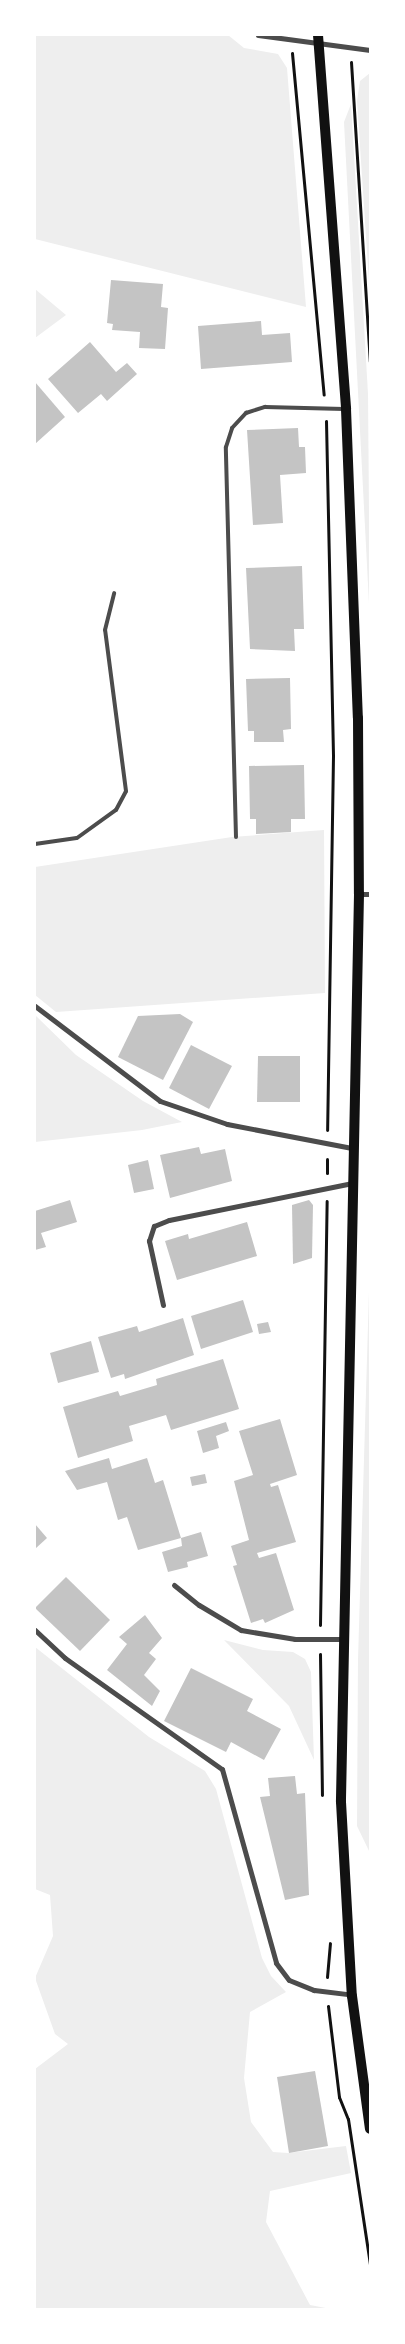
<!DOCTYPE html>
<style>
body{margin:0}
#map{position:relative;width:405px;height:2344px;overflow:hidden;background:#fff;font-family:"Times New Roman",serif}
div>[style]{position:absolute}
.green>*{inset:0;background:#eee}
.building>*{inset:0;background:#c4c4c4}
.path>*{height:3px;margin:-1.5px;padding:0 1.5px;transform-origin:1.5px;border-radius:1.5px;background:#111}
.service>*{height:4px;margin:-2px;padding:0 2px;transform-origin:2px;border-radius:2px;background:#4c4c4c}
.minor>*{height:5px;margin:-2.5px;padding:0 2.5px;transform-origin:2.5px;border-radius:2.5px;background:#4c4c4c}
.secondary>*{height:10px;margin:-5px;padding:0 5px;transform-origin:5px;border-radius:5px;background:#111}
span{translate:-50% -50%;white-space:nowrap;text-align:center;line-height:1.15;-webkit-text-stroke:4.5px #fff;paint-order:stroke}
.frame{position:absolute;inset:0;border:36px solid #fff;pointer-events:none}
</style>
<div id="map">
<div class="green">
<i style="clip-path:polygon(35px 35px,228px 35px,244px 48px,278px 54px,287px 68px,306px 307px,35px 239px)"></i>
<i style="clip-path:polygon(370px 73px,370px 297px,357px 101px,360px 81px)"></i>
<i style="clip-path:polygon(351px 104px,368px 394px,370px 623px,344px 122px)"></i>
<i style="clip-path:polygon(35px 289px,66px 315px,35px 338px)"></i>
<i style="clip-path:polygon(324px 830px,325px 993px,56px 1012px,35px 995px,35px 867px,232px 837px)"></i>
<i style="clip-path:polygon(35px 1015px,76px 1055px,143px 1101px,182px 1122px,142px 1130px,35px 1142px)"></i>
<i style="clip-path:polygon(370px 1258px,370px 1853px,357px 1826px,358px 1660px)"></i>
<i style="clip-path:polygon(224px 1640px,263px 1650px,293px 1652px,305px 1659px,311px 1672px,314px 1760px,289px 1706px)"></i>
<i style="clip-path:polygon(35px 1647px,149px 1737px,205px 1771px,216px 1789px,262px 1958px,271px 1976px,286px 1992px,250px 2012px,244px 2078px,251px 2122px,273px 2152px,288px 2153px,346px 2146px,351px 2173px,270px 2191px,266px 2222px,310px 2305px,331px 2309px,35px 2309px,35px 2069px,68px 2044px,55px 2034px,35px 1978px,53px 1936px,50px 1895px,35px 1889px)"></i>
</div>
<div class="building">
<i style="clip-path:polygon(111px 280px,163px 284px,161px 307px,168px 308px,165px 349px,139px 348px,140px 332px,112px 330px,113px 324px,107px 323px)"></i>
<i style="clip-path:polygon(261px 321px,262px 335px,290px 333px,292px 362px,201px 369px,198px 326px)"></i>
<i style="clip-path:polygon(90px 342px,116px 372px,127px 363px,137px 374px,107px 401px,101px 394px,78px 413px,48px 379px)"></i>
<i style="clip-path:polygon(35px 382px,65px 417px,35px 444px)"></i>
<i style="clip-path:polygon(298px 428px,299px 447px,305px 447px,306px 473px,280px 475px,283px 523px,253px 525px,247px 430px)"></i>
<i style="clip-path:polygon(302px 566px,304px 629px,294px 629px,295px 651px,250px 649px,246px 568px)"></i>
<i style="clip-path:polygon(290px 678px,291px 729px,283px 730px,284px 742px,254px 742px,254px 731px,248px 731px,246px 679px)"></i>
<i style="clip-path:polygon(304px 765px,305px 819px,291px 819px,291px 832px,256px 834px,256px 819px,250px 819px,249px 766px)"></i>
<i style="clip-path:polygon(180px 1014px,193px 1022px,163px 1080px,118px 1057px,138px 1016px)"></i>
<i style="clip-path:polygon(191px 1045px,232px 1066px,209px 1109px,169px 1088px)"></i>
<i style="clip-path:polygon(258px 1056px,300px 1056px,300px 1102px,257px 1102px)"></i>
<i style="clip-path:polygon(199px 1147px,201px 1154px,225px 1149px,232px 1181px,170px 1198px,160px 1155px)"></i>
<i style="clip-path:polygon(148px 1160px,154px 1189px,134px 1193px,128px 1165px)"></i>
<i style="clip-path:polygon(70px 1200px,77px 1222px,41px 1233px,46px 1247px,35px 1250px,35px 1211px)"></i>
<i style="clip-path:polygon(309px 1200px,313px 1205px,312px 1258px,293px 1264px,292px 1205px)"></i>
<i style="clip-path:polygon(247px 1222px,257px 1256px,177px 1280px,165px 1241px,188px 1234px,189px 1239px)"></i>
<i style="clip-path:polygon(243px 1300px,253px 1332px,201px 1349px,191px 1316px)"></i>
<i style="clip-path:polygon(183px 1318px,194px 1355px,125px 1379px,124px 1374px,111px 1378px,98px 1337px,137px 1326px,139px 1332px)"></i>
<i style="clip-path:polygon(268px 1322px,271px 1332px,259px 1334px,257px 1324px)"></i>
<i style="clip-path:polygon(91px 1341px,99px 1372px,58px 1383px,50px 1353px)"></i>
<i style="clip-path:polygon(223px 1359px,239px 1409px,171px 1430px,166px 1415px,129px 1426px,133px 1441px,78px 1458px,63px 1407px,118px 1391px,120px 1396px,157px 1385px,156px 1379px)"></i>
<i style="clip-path:polygon(280px 1419px,297px 1475px,270px 1484px,271px 1487px,278px 1485px,296px 1542px,257px 1553px,259px 1558px,276px 1553px,294px 1610px,265px 1623px,263px 1619px,251px 1623px,233px 1566px,237px 1565px,231px 1546px,249px 1540px,234px 1481px,253px 1475px,239px 1431px)"></i>
<i style="clip-path:polygon(226px 1422px,229px 1431px,216px 1436px,219px 1448px,203px 1453px,197px 1431px)"></i>
<i style="clip-path:polygon(109px 1458px,112px 1469px,147px 1458px,155px 1483px,163px 1480px,181px 1538px,138px 1550px,127px 1517px,118px 1520px,107px 1482px,77px 1490px,65px 1471px)"></i>
<i style="clip-path:polygon(205px 1474px,207px 1483px,192px 1486px,190px 1477px)"></i>
<i style="clip-path:polygon(35px 1524px,47px 1538px,35px 1549px)"></i>
<i style="clip-path:polygon(201px 1532px,208px 1556px,187px 1562px,188px 1567px,168px 1572px,162px 1552px,182px 1546px,181px 1538px)"></i>
<i style="clip-path:polygon(66px 1577px,110px 1620px,80px 1651px,35px 1608px)"></i>
<i style="clip-path:polygon(145px 1615px,162px 1638px,149px 1653px,156px 1659px,144px 1675px,160px 1691px,152px 1706px,107px 1670px,127px 1644px,119px 1637px)"></i>
<i style="clip-path:polygon(191px 1668px,253px 1699px,247px 1711px,281px 1729px,264px 1760px,231px 1742px,226px 1752px,164px 1721px)"></i>
<i style="clip-path:polygon(295px 1776px,297px 1794px,305px 1793px,309px 1895px,285px 1900px,260px 1797px,270px 1796px,268px 1778px)"></i>
<i style="clip-path:polygon(315px 2071px,328px 2146px,289px 2153px,277px 2077px)"></i>
</div>
<div class="path">
<i style="left:292px;top:53px;width:343px;rotate:84.7deg"></i>
<i style="left:351px;top:62px;width:300px;rotate:86.4deg"></i>
<i style="left:326px;top:421px;width:335px;rotate:88.8deg"></i>
<i style="left:333px;top:756px;width:374px;rotate:90.9deg"></i>
<i style="left:327px;top:1173px;width:14px;rotate:-90deg"></i>
<i style="left:320px;top:1625px;width:424px;rotate:-89.1deg"></i>
<i style="left:320px;top:1654px;width:141px;rotate:89.2deg"></i>
<i style="left:327px;top:1977px;width:34px;rotate:-85deg"></i>
<i style="left:328px;top:2006px;width:92px;rotate:83.1deg"></i>
<i style="left:339px;top:2097px;width:24px;rotate:68deg"></i>
<i style="left:348px;top:2119px;width:148px;rotate:81.4deg"></i>
</div>
<div class="service">
<i style="left:236px;top:837px;width:390px;rotate:-91.5deg"></i>
<i style="left:226px;top:447px;width:20px;rotate:-72deg"></i>
<i style="left:232px;top:428px;width:21px;rotate:-47deg"></i>
<i style="left:246px;top:413px;width:20px;rotate:-18deg"></i>
<i style="left:265px;top:407px;width:79px;rotate:1.5deg"></i>
<i style="left:35px;top:844px;width:42px;rotate:-8.1deg"></i>
<i style="left:77px;top:838px;width:48px;rotate:-35.7deg"></i>
<i style="left:116px;top:810px;width:21px;rotate:-62deg"></i>
<i style="left:126px;top:791px;width:162px;rotate:-97.4deg"></i>
<i style="left:105px;top:630px;width:38px;rotate:-76deg"></i>
</div>
<div class="minor">
<i style="left:258px;top:35px;width:113px;rotate:7.6deg"></i>
<i style="left:359px;top:894px;width:11px"></i>
<i style="left:35px;top:1006px;width:157px;rotate:37.2deg"></i>
<i style="left:160px;top:1101px;width:71px;rotate:18.9deg"></i>
<i style="left:227px;top:1124px;width:127px;rotate:10.9deg"></i>
<i style="left:163px;top:1305px;width:66px;rotate:-102.3deg"></i>
<i style="left:149px;top:1241px;width:16px;rotate:-72deg"></i>
<i style="left:154px;top:1226px;width:16px;rotate:-22deg"></i>
<i style="left:169px;top:1220px;width:187px;rotate:-11.4deg"></i>
<i style="left:174px;top:1585px;width:32px;rotate:39deg"></i>
<i style="left:199px;top:1605px;width:49px;rotate:30.8deg"></i>
<i style="left:241px;top:1630px;width:55px;rotate:9.5deg"></i>
<i style="left:295px;top:1639px;width:47px"></i>
<i style="left:35px;top:1630px;width:41px;rotate:43deg"></i>
<i style="left:65px;top:1658px;width:192px;rotate:35.3deg"></i>
<i style="left:222px;top:1769px;width:201px;rotate:74.4deg"></i>
<i style="left:276px;top:1963px;width:21px;rotate:53deg"></i>
<i style="left:289px;top:1980px;width:27px;rotate:22deg"></i>
<i style="left:314px;top:1990px;width:38px;rotate:7deg"></i>
</div>
<div class="secondary">
<i style="left:318px;top:35px;width:375px;rotate:85.7deg"></i>
<i style="left:346px;top:409px;width:309px;rotate:87.8deg"></i>
<i style="left:358px;top:718px;width:176px;rotate:89.7deg"></i>
<i style="left:359px;top:894px;width:908px;rotate:91.14deg"></i>
<i style="left:341px;top:1802px;width:194px;rotate:86.8deg"></i>
<i style="left:352px;top:1996px;width:134px;rotate:82.3deg"></i>
</div>
<div class="frame"></div>
</div>
